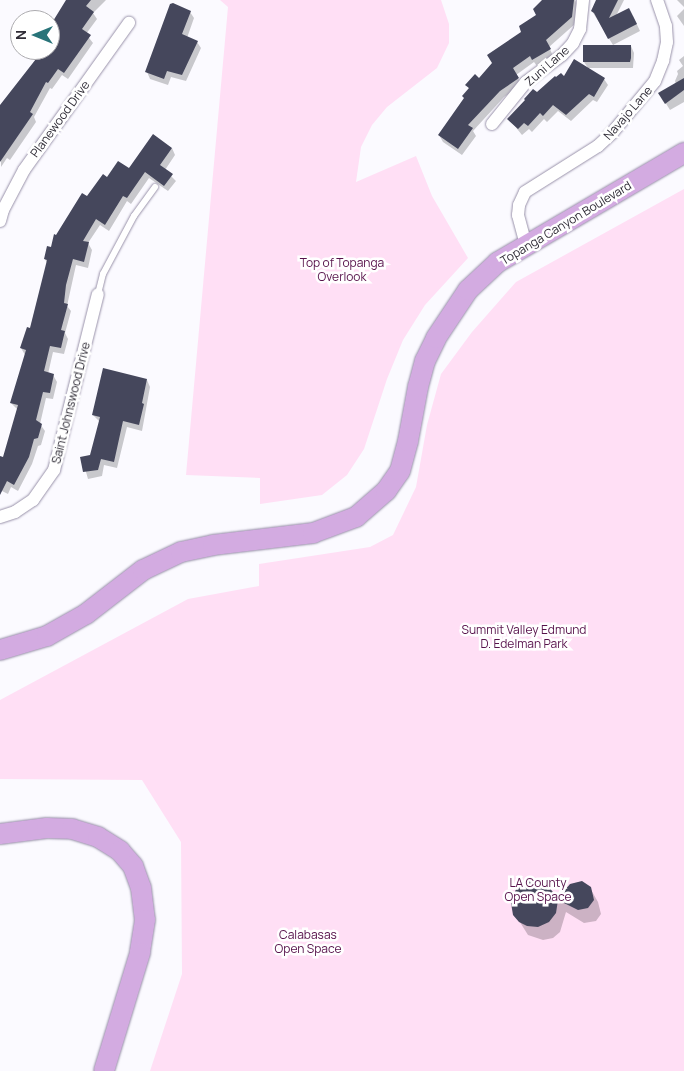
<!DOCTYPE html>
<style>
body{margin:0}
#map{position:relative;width:684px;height:1071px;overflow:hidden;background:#fbfaff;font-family:Manrope,sans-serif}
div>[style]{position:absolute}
.green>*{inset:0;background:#ffdff5}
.shadow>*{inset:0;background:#0003}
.building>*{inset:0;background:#45475c}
.roads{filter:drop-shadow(0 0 1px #9992aa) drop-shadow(0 0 1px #9992aa)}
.service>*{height:6px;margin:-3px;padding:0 3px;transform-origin:3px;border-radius:3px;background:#fff}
.minor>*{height:12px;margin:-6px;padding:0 6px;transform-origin:6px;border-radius:6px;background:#fff}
.primary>*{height:20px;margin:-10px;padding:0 10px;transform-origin:10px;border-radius:10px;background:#d3abe1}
span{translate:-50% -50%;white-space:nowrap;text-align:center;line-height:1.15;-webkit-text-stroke:5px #fff;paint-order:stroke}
.street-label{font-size:12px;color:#2f2c36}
.park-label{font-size:12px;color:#57124b}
.north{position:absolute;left:10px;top:10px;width:50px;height:50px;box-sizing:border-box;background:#fff;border:1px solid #acabaf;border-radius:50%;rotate:270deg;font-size:14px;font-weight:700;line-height:20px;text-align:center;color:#2f2c36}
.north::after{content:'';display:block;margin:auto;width:18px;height:22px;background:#297479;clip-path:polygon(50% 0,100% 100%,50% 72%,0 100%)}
</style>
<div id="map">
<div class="green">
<i style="clip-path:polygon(220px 0,441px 0,449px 24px,449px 43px,437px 68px,387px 107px,372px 125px,361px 147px,356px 182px,416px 156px,432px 196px,468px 258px,425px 305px,403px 340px,387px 379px,364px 449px,347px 475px,322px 495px,260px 504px,260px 478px,186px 475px,228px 7px)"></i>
<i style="clip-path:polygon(684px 189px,684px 1071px,150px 1071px,182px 974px,181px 842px,142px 780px,0 779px,0 700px,188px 599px,259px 586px,259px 564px,370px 547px,393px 535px,416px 487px,427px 425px,441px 374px,472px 332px,516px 282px)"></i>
</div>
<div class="shadow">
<i style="clip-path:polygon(69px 0,106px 0,93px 13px,97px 19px,86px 34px,93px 43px,68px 79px,62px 75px,52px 89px,50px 88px,34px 117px,36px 122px,10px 160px,7px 158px,1px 167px,0 107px,44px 50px,50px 50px,50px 42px)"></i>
<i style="clip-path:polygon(544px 0,575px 0,577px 4px,575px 24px,549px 47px,553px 56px,537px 66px,534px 62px,516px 75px,522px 85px,504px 97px,473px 131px,476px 136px,462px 155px,443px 142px,439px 135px,465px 99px,469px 89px,467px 85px,479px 79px,523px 32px,538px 16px)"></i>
<i style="clip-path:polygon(598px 0,624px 0,616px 16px,633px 16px,640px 31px,613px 45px,592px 11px)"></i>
<i style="clip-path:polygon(677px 0,684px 0,684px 7px)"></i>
<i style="clip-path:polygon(684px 9px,684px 26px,677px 16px)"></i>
<i style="clip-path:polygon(190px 12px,194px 18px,187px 38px,197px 42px,201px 48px,186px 81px,171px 77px,168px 85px,150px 79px,147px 72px)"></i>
<i style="clip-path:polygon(631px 46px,634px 53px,633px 68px,588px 68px,584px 62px)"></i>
<i style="clip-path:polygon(684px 56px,684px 102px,670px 110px,660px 94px,676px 84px,675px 81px,678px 74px,677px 71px,683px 66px,679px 60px)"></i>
<i style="clip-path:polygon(564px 78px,604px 79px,608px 85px,597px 102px,593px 100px,571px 121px,558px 111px,547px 122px,544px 119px,532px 132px,529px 129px,522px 135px,509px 119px,537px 94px)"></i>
<i style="clip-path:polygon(172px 148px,175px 155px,165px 170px,176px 181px,168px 191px,149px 178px,131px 204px,127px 201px,109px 231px,100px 225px,88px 243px,92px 250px,88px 268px,76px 265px,67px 306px,71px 311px,65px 333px,68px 339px,64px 354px,53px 352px,48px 374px,53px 375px,57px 382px,53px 399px,46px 398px,40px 424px,45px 431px,41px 445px,38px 446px,32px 464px,18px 491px,11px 487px,8px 494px,0 490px,0 457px,3px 459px,18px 410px,11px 403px,25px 355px,21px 348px,30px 329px,47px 263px,45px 259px,57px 236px,88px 198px,107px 178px)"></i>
<i style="clip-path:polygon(147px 380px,150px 387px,142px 431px,127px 427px,117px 468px,104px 465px,102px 476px,88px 479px,82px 458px,91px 456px,100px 422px,93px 415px)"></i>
<i style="clip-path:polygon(529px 882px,540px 883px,549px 889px,558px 900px,575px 883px,590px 888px,598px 902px,601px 914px,596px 921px,584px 923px,566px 912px,560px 932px,553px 938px,543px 940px,528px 935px,513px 911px,514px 896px,521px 886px)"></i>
</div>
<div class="building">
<i style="clip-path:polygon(66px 0,91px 0,86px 6px,94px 12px,82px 29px,91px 35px,64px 73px,58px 69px,48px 83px,46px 82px,30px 112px,33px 114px,0 162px,0 105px,43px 50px,50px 50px,50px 26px)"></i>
<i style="clip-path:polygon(542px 0,574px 0,572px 17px,546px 40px,551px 49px,532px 60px,530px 56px,513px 68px,519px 78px,500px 91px,468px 125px,473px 128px,458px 149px,438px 135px,464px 98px,462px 96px,469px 88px,465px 85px,475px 74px,479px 78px,492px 63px,487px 55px,521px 32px,519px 26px,536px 15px,533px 9px)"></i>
<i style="clip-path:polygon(596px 0,618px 0,609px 18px,629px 8px,637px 24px,608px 39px,594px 13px,591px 11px)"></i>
<i style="clip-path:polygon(173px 3px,191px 11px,182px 34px,198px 41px,182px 75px,167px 71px,164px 79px,145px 72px,170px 4px)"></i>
<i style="clip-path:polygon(583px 45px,631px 45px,631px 58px,630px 62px,583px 62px)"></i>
<i style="clip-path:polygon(574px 59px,605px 78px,594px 97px,589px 94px,566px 115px,553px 105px,543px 116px,540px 113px,528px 126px,524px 123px,518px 129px,507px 119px,525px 100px,524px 99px,533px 89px,537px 92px,555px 76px,556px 77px,561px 73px,564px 76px)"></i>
<i style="clip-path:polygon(684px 78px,684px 90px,665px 104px,658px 93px)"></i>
<i style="clip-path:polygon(153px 134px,172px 148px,160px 165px,173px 174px,164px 186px,145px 172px,127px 198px,123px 196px,105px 225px,96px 219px,83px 241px,89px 242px,84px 262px,73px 259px,66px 285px,64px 303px,68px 304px,61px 330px,65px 331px,61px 348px,50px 346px,44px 371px,54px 374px,50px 393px,43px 392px,36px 420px,42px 424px,38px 438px,34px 439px,29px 457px,14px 485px,7px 481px,0 495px,0 456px,3px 457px,18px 405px,10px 403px,26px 350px,20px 348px,27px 327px,30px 328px,47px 260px,44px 259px,47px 246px,51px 247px,54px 234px,56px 235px,82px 193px,87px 196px,103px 174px,107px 177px,118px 161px,129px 168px)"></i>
<i style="clip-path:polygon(103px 368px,147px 379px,142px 403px,144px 404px,139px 425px,123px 421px,114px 462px,101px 459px,98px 470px,83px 472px,80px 457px,90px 455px,100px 417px,92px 415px)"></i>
<i style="clip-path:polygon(529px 881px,547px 885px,558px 898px,570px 884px,582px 881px,591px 887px,594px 900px,588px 908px,578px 910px,558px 900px,556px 913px,549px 922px,538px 927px,527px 926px,519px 922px,513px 915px,511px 903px,516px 889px)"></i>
</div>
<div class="roads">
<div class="service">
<i style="left:98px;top:294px;width:21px;rotate:-76deg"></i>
<i style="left:103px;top:274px;width:66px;rotate:-61.9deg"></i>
<i style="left:134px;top:216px;width:36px;rotate:-54deg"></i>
</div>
<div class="minor">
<i style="left:492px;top:124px;width:54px;rotate:-51deg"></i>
<i style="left:526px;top:82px;width:45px;rotate:-36.9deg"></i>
<i style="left:562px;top:55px;width:16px;rotate:-47deg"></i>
<i style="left:573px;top:43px;width:16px;rotate:-63deg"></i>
<i style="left:580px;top:29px;width:29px;rotate:-84deg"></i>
<i style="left:0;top:221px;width:11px;rotate:-75deg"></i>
<i style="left:3px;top:210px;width:45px;rotate:-62.3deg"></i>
<i style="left:24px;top:170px;width:181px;rotate:-54.5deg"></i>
<i style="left:526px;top:245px;width:31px;rotate:-105deg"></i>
<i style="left:518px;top:215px;width:10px;rotate:-84deg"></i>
<i style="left:519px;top:205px;width:14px;rotate:-65deg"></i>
<i style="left:525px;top:192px;width:86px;rotate:-32.2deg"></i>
<i style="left:598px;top:146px;width:19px;rotate:-43deg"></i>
<i style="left:612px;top:133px;width:67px;rotate:-50.4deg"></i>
<i style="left:655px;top:81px;width:22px;rotate:-68deg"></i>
<i style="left:663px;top:61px;width:19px;rotate:-78deg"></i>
<i style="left:667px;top:42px;width:16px;rotate:-94deg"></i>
<i style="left:666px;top:26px;width:28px;rotate:-109deg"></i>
<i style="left:0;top:517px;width:16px;rotate:-18deg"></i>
<i style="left:15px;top:512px;width:22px;rotate:-34deg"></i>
<i style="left:33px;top:500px;width:37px;rotate:-55deg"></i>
<i style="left:54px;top:470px;width:181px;rotate:-76deg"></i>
</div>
<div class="primary">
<i style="left:0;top:650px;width:49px;rotate:-16.6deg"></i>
<i style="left:47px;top:636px;width:45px;rotate:-29.4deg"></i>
<i style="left:86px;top:614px;width:72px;rotate:-37.7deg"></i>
<i style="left:143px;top:570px;width:42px;rotate:-25.3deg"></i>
<i style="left:181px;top:552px;width:33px;rotate:-12deg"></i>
<i style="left:213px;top:545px;width:101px;rotate:-6.8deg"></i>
<i style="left:313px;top:533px;width:46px;rotate:-20.4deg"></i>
<i style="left:356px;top:517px;width:40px;rotate:-41deg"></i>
<i style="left:386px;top:491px;width:24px;rotate:-55deg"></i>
<i style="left:400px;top:471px;width:31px;rotate:-75deg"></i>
<i style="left:408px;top:441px;width:55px;rotate:-79.5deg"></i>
<i style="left:418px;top:387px;width:27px;rotate:-75deg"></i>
<i style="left:425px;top:361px;width:25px;rotate:-64deg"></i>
<i style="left:436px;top:338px;width:58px;rotate:-56.3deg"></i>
<i style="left:468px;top:290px;width:41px;rotate:-43deg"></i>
<i style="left:498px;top:262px;width:216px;rotate:-30.4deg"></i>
<i style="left:0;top:834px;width:47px;rotate:-7.3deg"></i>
<i style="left:47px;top:828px;width:25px;rotate:2deg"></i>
<i style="left:72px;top:829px;width:27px;rotate:17deg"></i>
<i style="left:98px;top:837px;width:26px;rotate:32deg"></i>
<i style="left:120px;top:851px;width:20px;rotate:49deg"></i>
<i style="left:133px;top:866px;width:23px;rotate:70deg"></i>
<i style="left:141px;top:888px;width:32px;rotate:83deg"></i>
<i style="left:145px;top:920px;width:33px;rotate:99deg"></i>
<i style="left:140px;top:953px;width:123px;rotate:107deg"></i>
</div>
</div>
<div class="street-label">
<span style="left:547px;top:66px;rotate:-41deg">Zuni Lane</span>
<span style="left:628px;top:113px;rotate:-49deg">Navajo Lane</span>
<span style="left:60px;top:119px;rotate:-54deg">Planewood Drive</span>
<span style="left:566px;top:223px;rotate:-31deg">Topanga Canyon Boulevard</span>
<span style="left:71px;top:403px;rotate:-76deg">Saint Johnswood Drive</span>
</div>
<div class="park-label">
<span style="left:342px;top:270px">Top of Topanga<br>Overlook</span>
<span style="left:524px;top:637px">Summit Valley Edmund<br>D. Edelman Park</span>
<span style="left:538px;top:890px">LA County<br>Open Space</span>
<span style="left:308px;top:942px">Calabasas<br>Open Space</span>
</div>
<div class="north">N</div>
</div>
